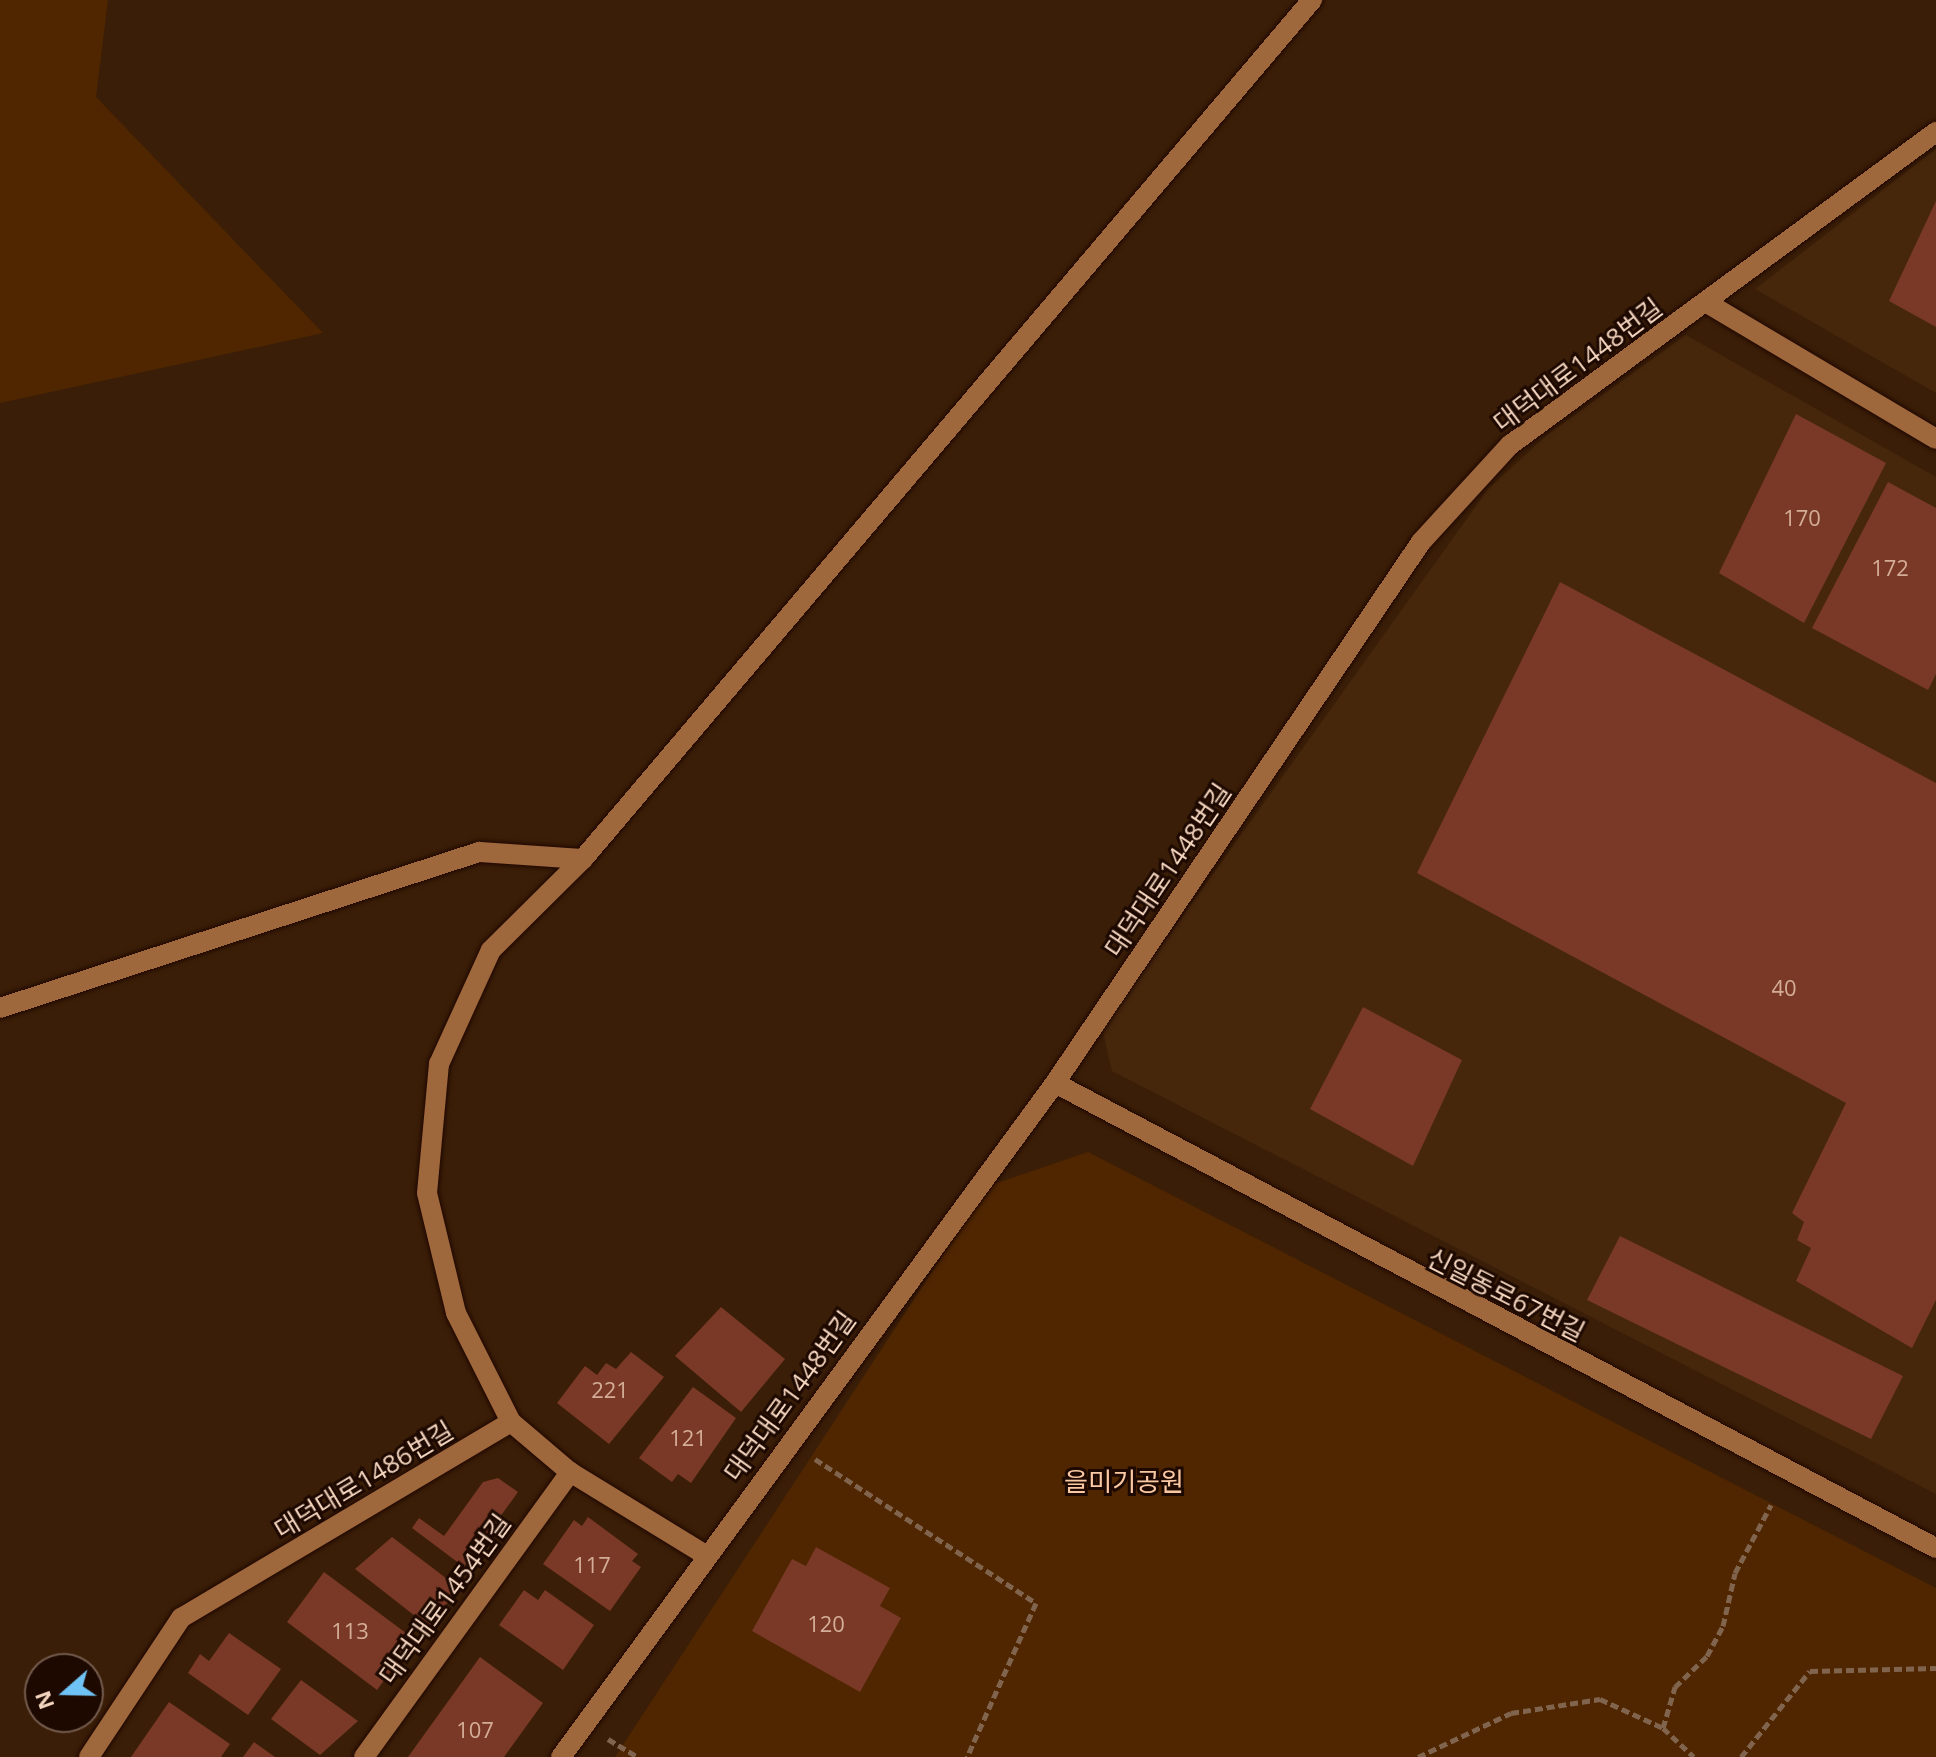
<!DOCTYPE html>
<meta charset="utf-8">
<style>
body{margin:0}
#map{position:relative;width:1936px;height:1757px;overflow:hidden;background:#3a1e07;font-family:"Open Sans","Noto Sans KR",sans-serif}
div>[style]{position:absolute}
.built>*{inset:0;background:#46270c}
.green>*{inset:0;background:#4f2600}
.building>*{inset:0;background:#793926}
.path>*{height:5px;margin-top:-2.5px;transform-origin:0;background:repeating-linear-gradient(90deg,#81644e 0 8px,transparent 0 12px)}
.roads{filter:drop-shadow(0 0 2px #200700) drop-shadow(0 0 2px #200700)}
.minor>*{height:20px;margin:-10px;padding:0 10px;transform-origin:10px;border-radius:10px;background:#9e673c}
span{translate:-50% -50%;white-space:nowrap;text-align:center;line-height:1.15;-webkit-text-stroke:6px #1d0900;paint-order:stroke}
.number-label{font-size:22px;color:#d4ad98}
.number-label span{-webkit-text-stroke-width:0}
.street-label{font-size:26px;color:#f3d4be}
.park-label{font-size:26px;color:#fbc8a4}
.north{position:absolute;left:24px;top:1653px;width:80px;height:80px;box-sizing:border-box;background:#1d0900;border:2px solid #735a4c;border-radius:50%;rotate:250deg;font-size:22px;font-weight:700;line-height:32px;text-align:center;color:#f3d4be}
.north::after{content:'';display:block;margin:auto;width:28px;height:36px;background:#6fc2f4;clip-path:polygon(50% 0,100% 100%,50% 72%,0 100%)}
</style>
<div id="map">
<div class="built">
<i style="clip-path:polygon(1936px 149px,1936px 393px,1755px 289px)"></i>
<i style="clip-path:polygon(1686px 335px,1936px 477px,1936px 1494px,1112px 1071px,1102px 1029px,1488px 489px,1547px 435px)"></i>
</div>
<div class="green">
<i style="clip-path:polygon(0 0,108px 0,96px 97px,323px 333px,0 403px)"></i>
<i style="clip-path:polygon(1088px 1152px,1936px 1588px,1936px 1757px,615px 1757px,988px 1186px)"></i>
</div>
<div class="building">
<i style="clip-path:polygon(1936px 201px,1936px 327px,1889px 301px)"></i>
<i style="clip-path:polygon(1796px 414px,1886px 463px,1804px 623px,1719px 573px)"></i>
<i style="clip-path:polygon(1888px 482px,1936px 508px,1936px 674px,1928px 690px,1812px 628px)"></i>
<i style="clip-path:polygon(1560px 582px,1936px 783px,1936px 1300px,1912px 1348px,1796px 1281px,1811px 1248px,1797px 1240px,1804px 1222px,1792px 1213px,1846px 1103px,1417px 873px)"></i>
<i style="clip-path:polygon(1363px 1007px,1462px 1060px,1413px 1166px,1310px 1109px)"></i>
<i style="clip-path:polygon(1620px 1236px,1903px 1376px,1871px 1439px,1587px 1300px)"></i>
<i style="clip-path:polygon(721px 1307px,785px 1359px,741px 1412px,675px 1356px)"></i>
<i style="clip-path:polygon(631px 1352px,664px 1377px,609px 1444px,557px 1403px,585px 1366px,597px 1375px,606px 1363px,616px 1369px)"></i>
<i style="clip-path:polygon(693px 1387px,736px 1418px,691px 1483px,678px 1474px,672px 1482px,639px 1458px)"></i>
<i style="clip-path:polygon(498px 1478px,518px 1492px,464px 1567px,412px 1528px,419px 1518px,444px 1536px,483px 1482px)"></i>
<i style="clip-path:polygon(588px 1517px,638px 1554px,632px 1561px,641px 1567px,610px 1611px,543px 1564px,574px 1520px,582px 1526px)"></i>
<i style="clip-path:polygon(392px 1537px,459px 1588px,429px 1627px,355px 1569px)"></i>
<i style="clip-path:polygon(816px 1547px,890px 1588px,880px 1606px,901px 1618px,860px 1692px,752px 1631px,792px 1559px,806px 1566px)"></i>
<i style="clip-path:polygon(324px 1572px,414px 1639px,377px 1690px,287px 1622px)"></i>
<i style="clip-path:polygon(524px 1590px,538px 1600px,545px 1590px,594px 1625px,563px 1670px,499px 1625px)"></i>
<i style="clip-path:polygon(229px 1633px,281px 1669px,248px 1715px,188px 1673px,200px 1654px,209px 1661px)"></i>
<i style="clip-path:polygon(480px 1657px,543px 1703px,504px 1757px,408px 1757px)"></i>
<i style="clip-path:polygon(301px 1680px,358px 1721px,320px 1755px,271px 1719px)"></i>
<i style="clip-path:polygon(169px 1702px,230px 1744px,221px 1757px,131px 1757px)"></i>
<i style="clip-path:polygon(254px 1742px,275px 1757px,243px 1757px)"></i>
</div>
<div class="path">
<i style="left:815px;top:1459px;width:264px;rotate:33.1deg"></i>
<i style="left:1036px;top:1603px;width:169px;rotate:114.1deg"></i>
<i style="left:1663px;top:1728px;width:43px;rotate:-73.7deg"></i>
<i style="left:1675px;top:1687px;width:45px;rotate:-44.1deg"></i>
<i style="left:1707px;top:1656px;width:34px;rotate:-62deg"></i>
<i style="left:1723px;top:1626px;width:54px;rotate:-77.2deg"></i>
<i style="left:1735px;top:1573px;width:77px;rotate:-62.1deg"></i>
<i style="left:608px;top:1739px;width:35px;rotate:31deg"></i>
<i style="left:1418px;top:1757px;width:103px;rotate:-25.3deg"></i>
<i style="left:1511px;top:1713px;width:90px;rotate:-8.9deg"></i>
<i style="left:1600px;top:1699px;width:69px;rotate:24.7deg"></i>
<i style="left:1663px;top:1728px;width:42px;rotate:43.1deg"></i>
<i style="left:1741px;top:1757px;width:110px;rotate:-51.3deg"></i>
<i style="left:1810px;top:1671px;width:126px;rotate:-1.4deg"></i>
</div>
<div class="roads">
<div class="minor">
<i style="left:1707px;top:303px;width:266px;rotate:30.7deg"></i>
<i style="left:0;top:1008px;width:504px;rotate:-18.04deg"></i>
<i style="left:479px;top:852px;width:104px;rotate:3.9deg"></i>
<i style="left:1055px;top:1083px;width:996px;rotate:27.83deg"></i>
<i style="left:511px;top:1422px;width:122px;rotate:-116.8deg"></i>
<i style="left:456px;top:1313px;width:123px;rotate:-103.6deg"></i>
<i style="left:427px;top:1193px;width:130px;rotate:-84.7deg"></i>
<i style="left:439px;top:1064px;width:125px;rotate:-65.5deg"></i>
<i style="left:491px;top:950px;width:129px;rotate:-44.7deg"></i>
<i style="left:583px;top:859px;width:1127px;rotate:-49.68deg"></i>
<i style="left:89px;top:1757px;width:167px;rotate:-56.5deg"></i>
<i style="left:181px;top:1618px;width:384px;rotate:-30.7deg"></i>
<i style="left:511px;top:1422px;width:77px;rotate:40.3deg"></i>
<i style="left:570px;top:1472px;width:161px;rotate:31.5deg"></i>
<i style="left:364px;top:1757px;width:352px;rotate:-54.1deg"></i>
<i style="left:561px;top:1757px;width:836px;rotate:-53.76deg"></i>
<i style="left:1055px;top:1083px;width:653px;rotate:-55.92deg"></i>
<i style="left:1421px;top:542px;width:132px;rotate:-47.5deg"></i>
<i style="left:1510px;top:445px;width:529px;rotate:-36.31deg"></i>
</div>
</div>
<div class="number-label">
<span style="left:1802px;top:518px">170</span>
<span style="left:1890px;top:568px">172</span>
<span style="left:1784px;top:988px">40</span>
<span style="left:610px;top:1390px">221</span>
<span style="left:688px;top:1438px">121</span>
<span style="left:592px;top:1565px">117</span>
<span style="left:826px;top:1624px">120</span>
<span style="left:350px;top:1631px">113</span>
<span style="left:475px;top:1730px">107</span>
</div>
<div class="street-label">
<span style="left:1578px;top:365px;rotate:-37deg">대덕대로1448번길</span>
<span style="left:1168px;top:870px;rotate:-56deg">대덕대로1448번길</span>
<span style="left:1506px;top:1295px;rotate:27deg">신일동로67번길</span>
<span style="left:790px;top:1396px;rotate:-54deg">대덕대로1448번길</span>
<span style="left:364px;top:1480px;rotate:-31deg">대덕대로1486번길</span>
<span style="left:445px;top:1599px;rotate:-54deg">대덕대로1454번길</span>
</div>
<div class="park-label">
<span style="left:1124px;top:1482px">을미기공원</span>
</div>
<div class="north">N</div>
</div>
